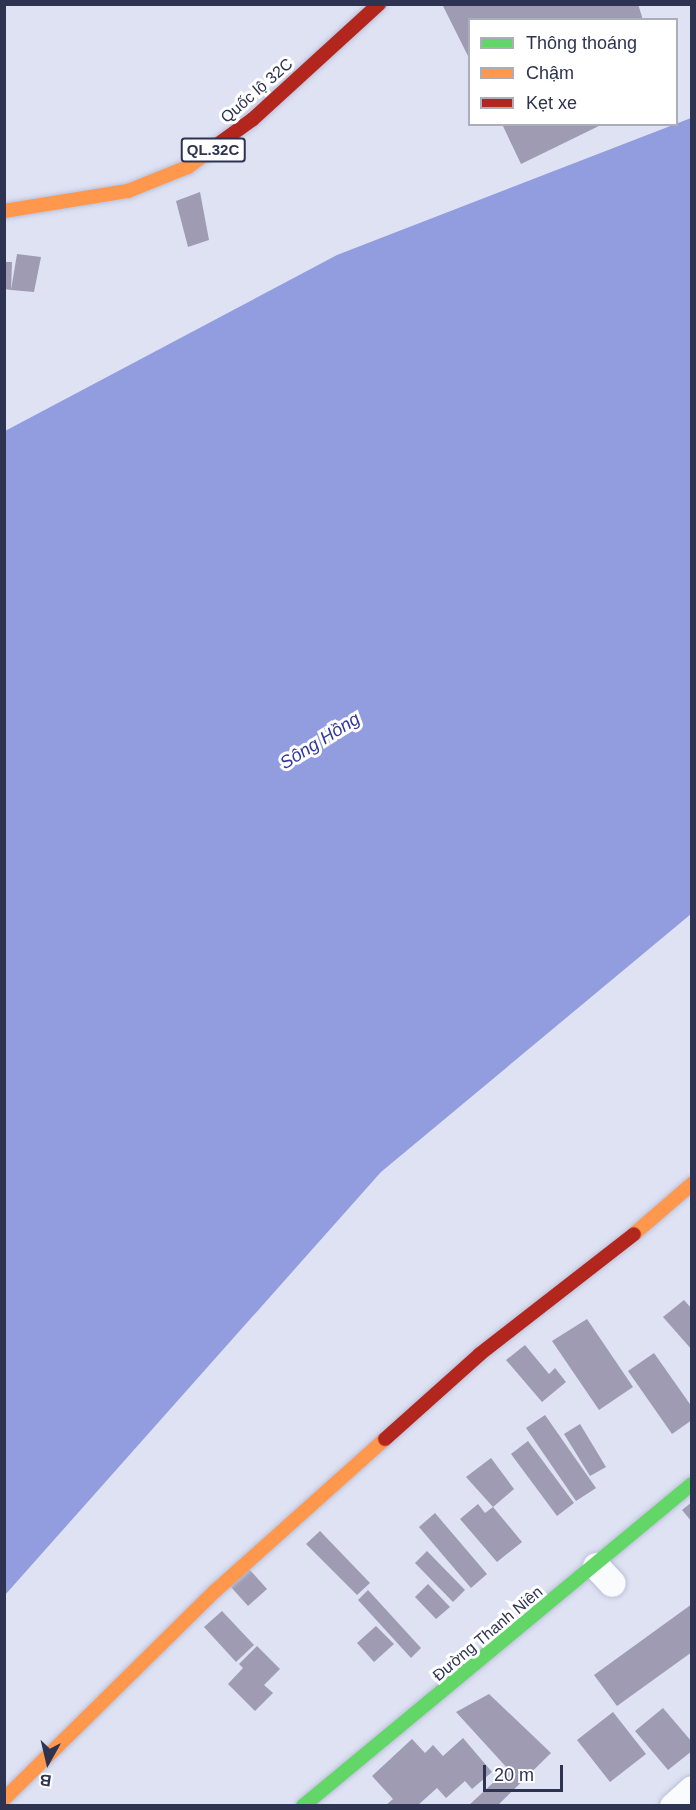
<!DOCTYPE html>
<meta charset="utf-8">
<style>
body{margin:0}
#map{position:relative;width:696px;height:1810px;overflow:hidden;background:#dee2f3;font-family:Helvetica,sans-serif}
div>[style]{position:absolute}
.water>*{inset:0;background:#919ddf}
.building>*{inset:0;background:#9e9bb3}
.roads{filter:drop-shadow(0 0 2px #babfd6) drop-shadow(0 0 2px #babfd6)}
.street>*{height:27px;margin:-13.5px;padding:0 13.5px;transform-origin:13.5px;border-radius:13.5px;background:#fafbfd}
.fast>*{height:14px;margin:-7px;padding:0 7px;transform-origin:7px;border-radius:7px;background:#63d668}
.slow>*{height:14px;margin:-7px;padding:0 7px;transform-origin:7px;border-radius:7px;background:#ff974d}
.jam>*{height:14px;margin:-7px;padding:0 7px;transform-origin:7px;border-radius:7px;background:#b3261e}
span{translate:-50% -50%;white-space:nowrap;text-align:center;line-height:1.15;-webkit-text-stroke:6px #fff;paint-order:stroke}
.shield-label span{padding:2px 4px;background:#fff;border:2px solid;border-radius:4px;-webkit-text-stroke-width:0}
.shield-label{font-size:15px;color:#2d3351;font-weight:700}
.street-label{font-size:16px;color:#2d3351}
.water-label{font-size:18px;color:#32379d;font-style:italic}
.frame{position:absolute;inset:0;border:6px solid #2d3351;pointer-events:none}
.legend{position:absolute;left:468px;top:18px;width:210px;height:108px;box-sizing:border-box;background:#fff;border:2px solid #abadb9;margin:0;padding:8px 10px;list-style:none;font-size:18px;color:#2d3351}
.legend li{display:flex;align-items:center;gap:12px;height:30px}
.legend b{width:30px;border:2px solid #abadb9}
.north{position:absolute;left:18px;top:1732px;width:60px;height:60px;-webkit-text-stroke:4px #fff;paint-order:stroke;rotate:188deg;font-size:16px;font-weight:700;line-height:24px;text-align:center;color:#2d3351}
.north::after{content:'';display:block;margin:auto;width:21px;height:27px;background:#2d3351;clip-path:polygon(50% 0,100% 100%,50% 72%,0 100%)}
.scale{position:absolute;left:483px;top:1765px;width:80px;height:27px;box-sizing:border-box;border:3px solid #2d3351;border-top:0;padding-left:8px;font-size:18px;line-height:21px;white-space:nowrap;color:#2d3351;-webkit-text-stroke:4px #fff;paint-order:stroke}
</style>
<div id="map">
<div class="water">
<i style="clip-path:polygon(691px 118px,691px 914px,381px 1172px,5px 1595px,5px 431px,337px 255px)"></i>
</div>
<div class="building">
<i style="clip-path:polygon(442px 4px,638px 4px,643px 20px,470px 20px,470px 60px)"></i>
<i style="clip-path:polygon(502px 124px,603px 124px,521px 164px)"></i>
<i style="clip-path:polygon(200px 192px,209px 240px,188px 247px,176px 201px)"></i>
<i style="clip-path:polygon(17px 254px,41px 257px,34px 292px,11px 290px)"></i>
<i style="clip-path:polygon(4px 262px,12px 262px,11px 290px,4px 289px)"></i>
<i style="clip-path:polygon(684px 1300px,692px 1309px,692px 1350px,663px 1317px)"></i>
<i style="clip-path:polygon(587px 1319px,633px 1387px,599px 1410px,552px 1341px)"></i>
<i style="clip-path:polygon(525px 1345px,549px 1374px,555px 1368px,566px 1382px,542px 1402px,506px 1360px)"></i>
<i style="clip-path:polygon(654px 1353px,692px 1407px,692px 1420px,672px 1434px,628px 1371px)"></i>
<i style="clip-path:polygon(545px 1415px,596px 1488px,576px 1501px,526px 1428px)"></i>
<i style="clip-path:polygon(580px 1424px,606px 1467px,590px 1476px,564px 1434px)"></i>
<i style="clip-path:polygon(528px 1441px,574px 1503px,557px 1516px,511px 1454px)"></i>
<i style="clip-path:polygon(491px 1458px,514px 1489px,493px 1507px,466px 1477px)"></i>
<i style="clip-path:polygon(692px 1502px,692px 1522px,682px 1510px)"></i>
<i style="clip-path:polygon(478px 1504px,485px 1513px,493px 1507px,522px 1542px,497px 1562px,460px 1519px)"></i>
<i style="clip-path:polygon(435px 1513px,487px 1574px,471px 1588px,419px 1527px)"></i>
<i style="clip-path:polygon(320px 1531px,370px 1583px,357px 1595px,306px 1544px)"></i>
<i style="clip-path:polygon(427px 1551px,465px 1590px,453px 1602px,415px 1563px)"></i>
<i style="clip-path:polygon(249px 1569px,267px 1589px,248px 1606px,230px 1586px)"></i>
<i style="clip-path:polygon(428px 1584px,450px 1607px,436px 1619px,415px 1597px)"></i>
<i style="clip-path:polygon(368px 1590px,421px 1648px,411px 1658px,358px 1600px)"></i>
<i style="clip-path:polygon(692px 1604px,692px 1652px,617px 1706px,594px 1675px)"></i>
<i style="clip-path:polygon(222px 1611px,254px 1645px,236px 1662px,204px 1627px)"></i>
<i style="clip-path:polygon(376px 1626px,394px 1644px,374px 1662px,357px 1643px)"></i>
<i style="clip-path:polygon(257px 1646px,280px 1669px,264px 1685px,273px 1693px,255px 1711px,228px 1684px,243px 1668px,239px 1664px)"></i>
<i style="clip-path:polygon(489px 1694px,551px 1753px,497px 1806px,468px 1806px,508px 1769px,456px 1712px)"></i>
<i style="clip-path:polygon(663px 1708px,692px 1742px,692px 1751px,668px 1770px,635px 1731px)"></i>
<i style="clip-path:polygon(613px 1712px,646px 1754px,610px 1782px,577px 1740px)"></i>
<i style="clip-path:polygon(463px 1738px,492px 1772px,472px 1789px,465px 1781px,446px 1798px,437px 1788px,417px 1806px,385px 1806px,393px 1799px,372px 1776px,412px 1739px,425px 1753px,433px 1745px,443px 1756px)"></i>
</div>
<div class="roads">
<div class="street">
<i style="left:596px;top:1566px;width:23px;rotate:47deg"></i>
<i style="left:673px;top:1806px;width:25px;rotate:-42deg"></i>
</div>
<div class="fast">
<i style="left:303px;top:1806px;width:505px;rotate:-39.62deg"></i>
</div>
<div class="slow">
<i style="left:4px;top:211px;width:126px;rotate:-9.2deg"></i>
<i style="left:128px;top:191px;width:65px;rotate:-21.8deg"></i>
<i style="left:188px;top:167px;width:36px;rotate:-37deg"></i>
<i style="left:634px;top:1234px;width:77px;rotate:-40.8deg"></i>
<i style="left:4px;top:1799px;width:296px;rotate:-44.6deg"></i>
<i style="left:215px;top:1591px;width:228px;rotate:-41.8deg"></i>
</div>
<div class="jam">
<i style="left:217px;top:145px;width:44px;rotate:-35.8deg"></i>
<i style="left:253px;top:119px;width:171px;rotate:-42.4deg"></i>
<i style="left:385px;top:1439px;width:127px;rotate:-41.8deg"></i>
<i style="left:480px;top:1354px;width:195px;rotate:-37.9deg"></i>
</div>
</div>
<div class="shield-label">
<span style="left:213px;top:150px">QL.32C</span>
</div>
<div class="street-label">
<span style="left:257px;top:91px;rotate:-41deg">Quốc lộ 32C</span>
<span style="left:488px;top:1634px;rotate:-40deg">Đường Thanh Niên</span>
</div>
<div class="water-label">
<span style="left:320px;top:741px;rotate:-32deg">Sông Hồng</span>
</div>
<div class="frame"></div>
<ul class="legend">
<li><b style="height:8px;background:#63d668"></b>Thông thoáng</li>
<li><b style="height:8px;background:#ff974d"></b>Chậm</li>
<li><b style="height:8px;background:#b3261e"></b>Kẹt xe</li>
</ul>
<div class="north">B</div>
<div class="scale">20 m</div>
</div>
